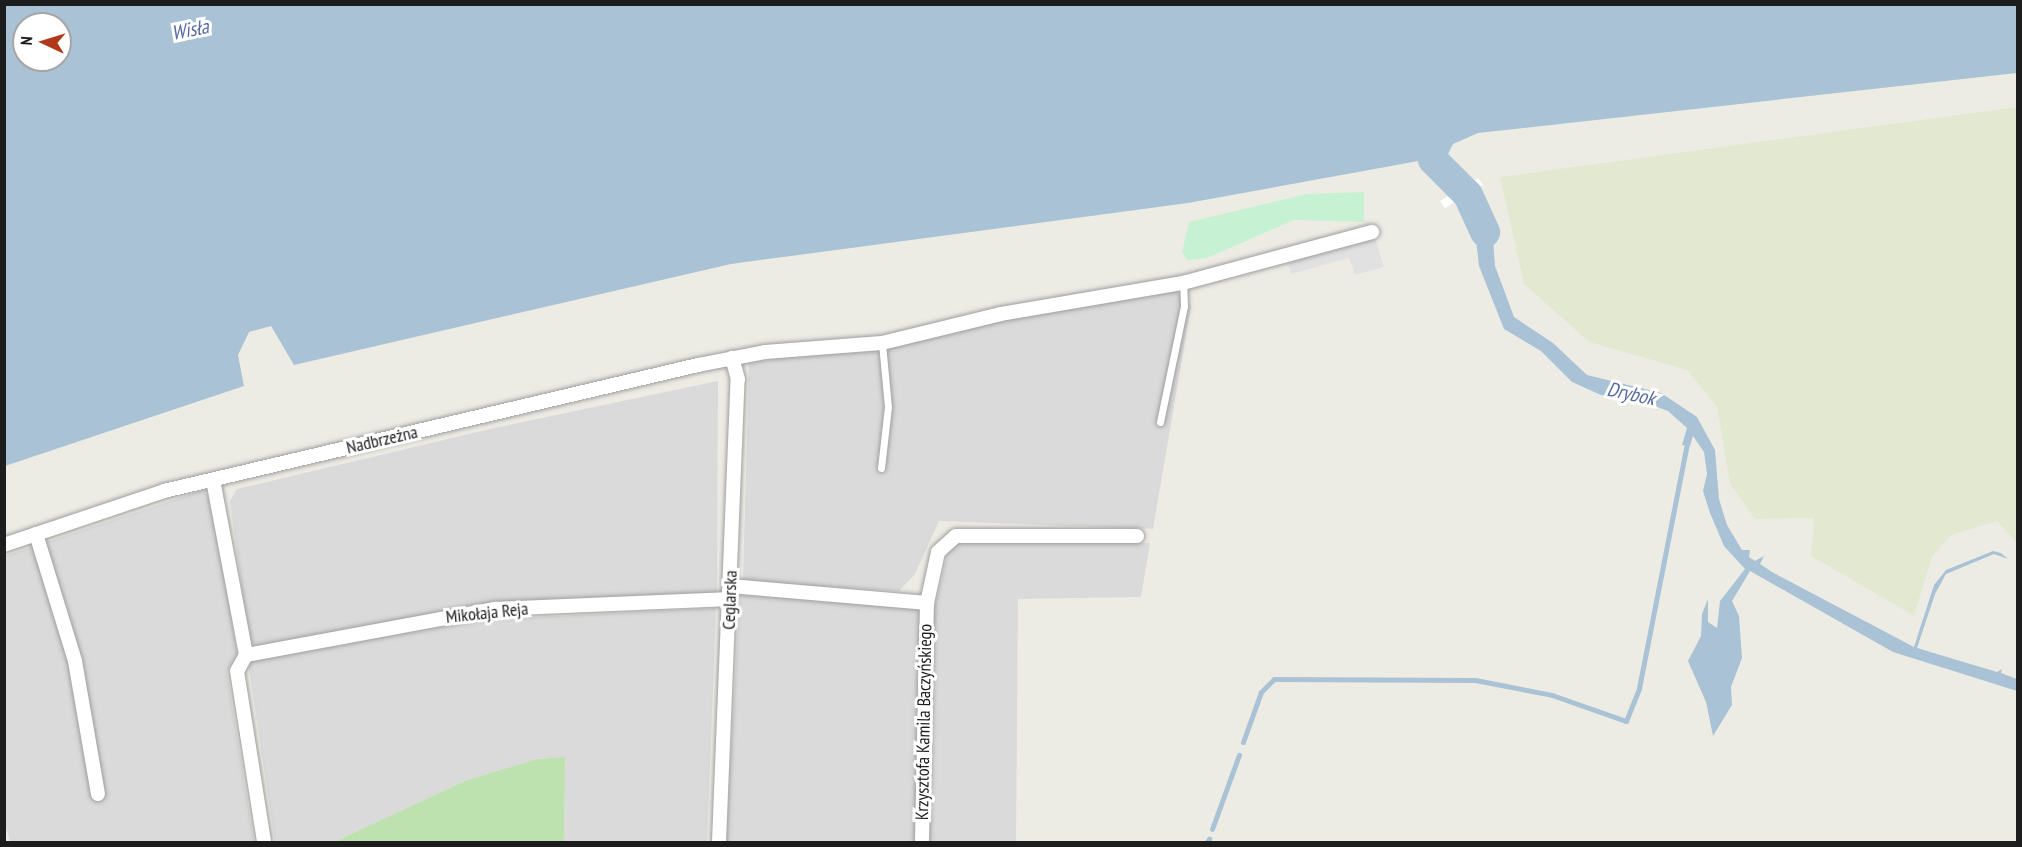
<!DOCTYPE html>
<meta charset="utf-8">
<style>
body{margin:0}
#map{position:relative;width:2022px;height:847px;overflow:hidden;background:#edece4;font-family:"PT Sans Narrow",sans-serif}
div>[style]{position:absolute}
.residential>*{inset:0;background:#dbdada}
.farmland>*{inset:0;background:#e3e9d1}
.grass>*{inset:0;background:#bee1b0}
.park>*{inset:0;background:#c6f2d3}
.parking>*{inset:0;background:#e1e1e1}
.water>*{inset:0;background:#aac2d5}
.pier>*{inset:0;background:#fff}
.stream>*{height:5px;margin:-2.5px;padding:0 2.5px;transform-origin:2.5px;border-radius:2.5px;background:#aac2d5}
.river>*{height:30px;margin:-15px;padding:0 15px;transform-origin:15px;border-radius:15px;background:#aac2d5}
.roads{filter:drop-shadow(0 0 2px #9e9e9e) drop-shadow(0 0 2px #9e9e9e)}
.service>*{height:7px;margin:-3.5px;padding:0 3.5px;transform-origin:3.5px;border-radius:3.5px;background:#fff}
.minor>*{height:14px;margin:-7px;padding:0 7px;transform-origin:7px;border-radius:7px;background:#fff}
span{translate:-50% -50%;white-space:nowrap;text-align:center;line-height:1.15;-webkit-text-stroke:6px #fff;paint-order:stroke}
.street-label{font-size:18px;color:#1d1d1d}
.water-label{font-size:20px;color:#566ca0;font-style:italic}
.frame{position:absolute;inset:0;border:6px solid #1d1d1d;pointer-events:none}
.north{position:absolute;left:12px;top:12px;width:60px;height:60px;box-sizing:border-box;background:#fff;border:2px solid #a5a5a5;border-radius:50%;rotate:274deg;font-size:16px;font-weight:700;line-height:24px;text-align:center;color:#1d1d1d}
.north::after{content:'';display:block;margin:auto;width:21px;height:27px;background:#b13819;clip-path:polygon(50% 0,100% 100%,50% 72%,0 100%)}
</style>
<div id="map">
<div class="residential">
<i style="clip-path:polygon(1176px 291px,1191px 306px,1153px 529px,939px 521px,915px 574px,899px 591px,743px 582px,749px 363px)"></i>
<i style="clip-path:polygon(718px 381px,717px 596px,463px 609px,259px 646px,249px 641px,230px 501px,237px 489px,494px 428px)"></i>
<i style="clip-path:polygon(203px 490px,215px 505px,237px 655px,227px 672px,254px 842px,10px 842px,4px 820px,4px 556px)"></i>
<i style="clip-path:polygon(951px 540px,1150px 543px,1141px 597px,1018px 599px,1016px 842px,726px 842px,740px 593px,934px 610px)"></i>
<i style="clip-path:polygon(716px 608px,707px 842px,564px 842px,565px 757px,537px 759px,467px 780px,334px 842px,275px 842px,248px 662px,480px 620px)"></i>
</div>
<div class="farmland">
<i style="clip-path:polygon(2017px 107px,2017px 543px,1997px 521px,1951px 535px,1932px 557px,1914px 616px,1811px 556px,1814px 518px,1755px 519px,1730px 484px,1717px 407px,1687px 370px,1589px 342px,1524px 284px,1500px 177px)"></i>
</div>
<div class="grass">
<i style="clip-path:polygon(565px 757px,564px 842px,334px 842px,467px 780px,537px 759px)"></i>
</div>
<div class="park">
<i style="clip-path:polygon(1364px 192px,1364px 222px,1294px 220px,1207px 258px,1187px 260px,1182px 252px,1189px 222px,1307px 194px)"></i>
</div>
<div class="parking">
<i style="clip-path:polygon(1375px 238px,1384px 267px,1355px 275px,1349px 258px,1291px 274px,1288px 262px)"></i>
</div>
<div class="water">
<i style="clip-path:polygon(evenodd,2017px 4px,2017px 73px,1478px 133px,1453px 144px,1448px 154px,1453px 171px,1467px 185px,1454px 192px,1436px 177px,1424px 160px,1188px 203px,731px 264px,294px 365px,271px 326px,249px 332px,238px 355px,244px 386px,5px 466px,5px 5px,2017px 4px,24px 24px,60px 24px,60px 60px,24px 60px,24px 24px)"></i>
<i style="clip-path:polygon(1473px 192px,1492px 226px,1495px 266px,1514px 317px,1553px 343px,1587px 375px,1661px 393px,1697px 417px,1715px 450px,1719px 499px,1727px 525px,1742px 550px,1750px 550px,1749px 557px,1755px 561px,1764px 556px,1760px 564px,1772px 572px,1914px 647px,1934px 585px,1946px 570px,1993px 551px,2001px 553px,2008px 559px,1994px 554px,1946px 574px,1935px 594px,1917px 648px,1997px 672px,2002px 669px,2001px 673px,2017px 679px,2017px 691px,1893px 652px,1750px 571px,1732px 601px,1739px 616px,1742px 658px,1731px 687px,1732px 705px,1713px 736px,1706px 702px,1688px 661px,1701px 636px,1702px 614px,1708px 599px,1708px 622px,1717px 628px,1720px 601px,1745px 569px,1724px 546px,1710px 513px,1703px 491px,1707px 474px,1704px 452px,1693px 436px,1690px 446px,1682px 445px,1687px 428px,1668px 411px,1641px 401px,1601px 395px,1572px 382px,1541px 351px,1504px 329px,1479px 266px,1474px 223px,1459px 200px)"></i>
</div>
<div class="pier">
<i style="clip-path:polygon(1478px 178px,1483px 185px,1445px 208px,1440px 201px)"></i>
</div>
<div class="stream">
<i style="left:1243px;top:742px;width:53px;rotate:-70.2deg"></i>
<i style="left:1261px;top:692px;width:18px;rotate:-45deg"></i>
<i style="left:1274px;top:679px;width:201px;rotate:0.3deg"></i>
<i style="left:1475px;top:680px;width:78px;rotate:11deg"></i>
<i style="left:1552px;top:695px;width:78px;rotate:19.4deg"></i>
<i style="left:1626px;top:721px;width:35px;rotate:-68deg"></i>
<i style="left:1639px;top:688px;width:254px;rotate:-78.9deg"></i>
<i style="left:1212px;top:829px;width:79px;rotate:-70deg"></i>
<i style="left:1207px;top:842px;width:4px;rotate:-56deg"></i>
</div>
<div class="river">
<i style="left:1433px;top:160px;width:49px;rotate:45deg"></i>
<i style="left:1468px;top:195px;width:41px;rotate:65.3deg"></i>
</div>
<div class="roads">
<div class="service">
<i style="left:1160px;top:422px;width:118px;rotate:-78.3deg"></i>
<i style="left:1184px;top:306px;width:23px;rotate:-92deg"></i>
<i style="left:881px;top:468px;width:61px;rotate:-83.5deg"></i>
<i style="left:888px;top:407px;width:64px;rotate:-95.4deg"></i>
</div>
<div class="minor">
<i style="left:213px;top:480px;width:178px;rotate:79.3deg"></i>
<i style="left:246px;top:655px;width:18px;rotate:119deg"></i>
<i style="left:237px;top:671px;width:173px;rotate:81deg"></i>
<i style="left:36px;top:534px;width:133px;rotate:72.9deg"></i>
<i style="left:75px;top:661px;width:135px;rotate:80.2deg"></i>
<i style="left:4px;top:545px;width:169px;rotate:-18.6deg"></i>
<i style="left:164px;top:491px;width:549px;rotate:-13.28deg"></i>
<i style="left:698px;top:365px;width:68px;rotate:-11deg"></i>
<i style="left:765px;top:352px;width:117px;rotate:-4.4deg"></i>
<i style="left:882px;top:343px;width:122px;rotate:-13.7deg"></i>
<i style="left:1001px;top:314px;width:185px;rotate:-9.7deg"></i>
<i style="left:1183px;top:283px;width:196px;rotate:-15.1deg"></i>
<i style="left:730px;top:586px;width:198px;rotate:4.9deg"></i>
<i style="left:927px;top:603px;width:52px;rotate:-77.8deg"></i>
<i style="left:938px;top:552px;width:24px;rotate:-42deg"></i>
<i style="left:956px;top:536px;width:181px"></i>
<i style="left:246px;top:655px;width:253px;rotate:-10.5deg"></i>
<i style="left:495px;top:609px;width:235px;rotate:-2.4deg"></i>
<i style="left:922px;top:840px;width:237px;rotate:-88.8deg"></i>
<i style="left:719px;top:842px;width:463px;rotate:-87.7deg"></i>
<i style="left:738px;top:379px;width:22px;rotate:-106deg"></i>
</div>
</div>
<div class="street-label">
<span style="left:382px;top:440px;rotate:-13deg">Nadbrzeżna</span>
<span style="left:730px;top:600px;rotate:-88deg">Ceglarska</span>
<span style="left:487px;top:613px;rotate:-6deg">Mikołaja Reja</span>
<span style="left:924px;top:722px;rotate:-89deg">Krzysztofa Kamila Baczyńskiego</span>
</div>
<div class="water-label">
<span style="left:190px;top:30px;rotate:-11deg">Wisła</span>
<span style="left:1631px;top:394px;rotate:12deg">Drybok</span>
</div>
<div class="frame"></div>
<div class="north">N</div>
</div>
